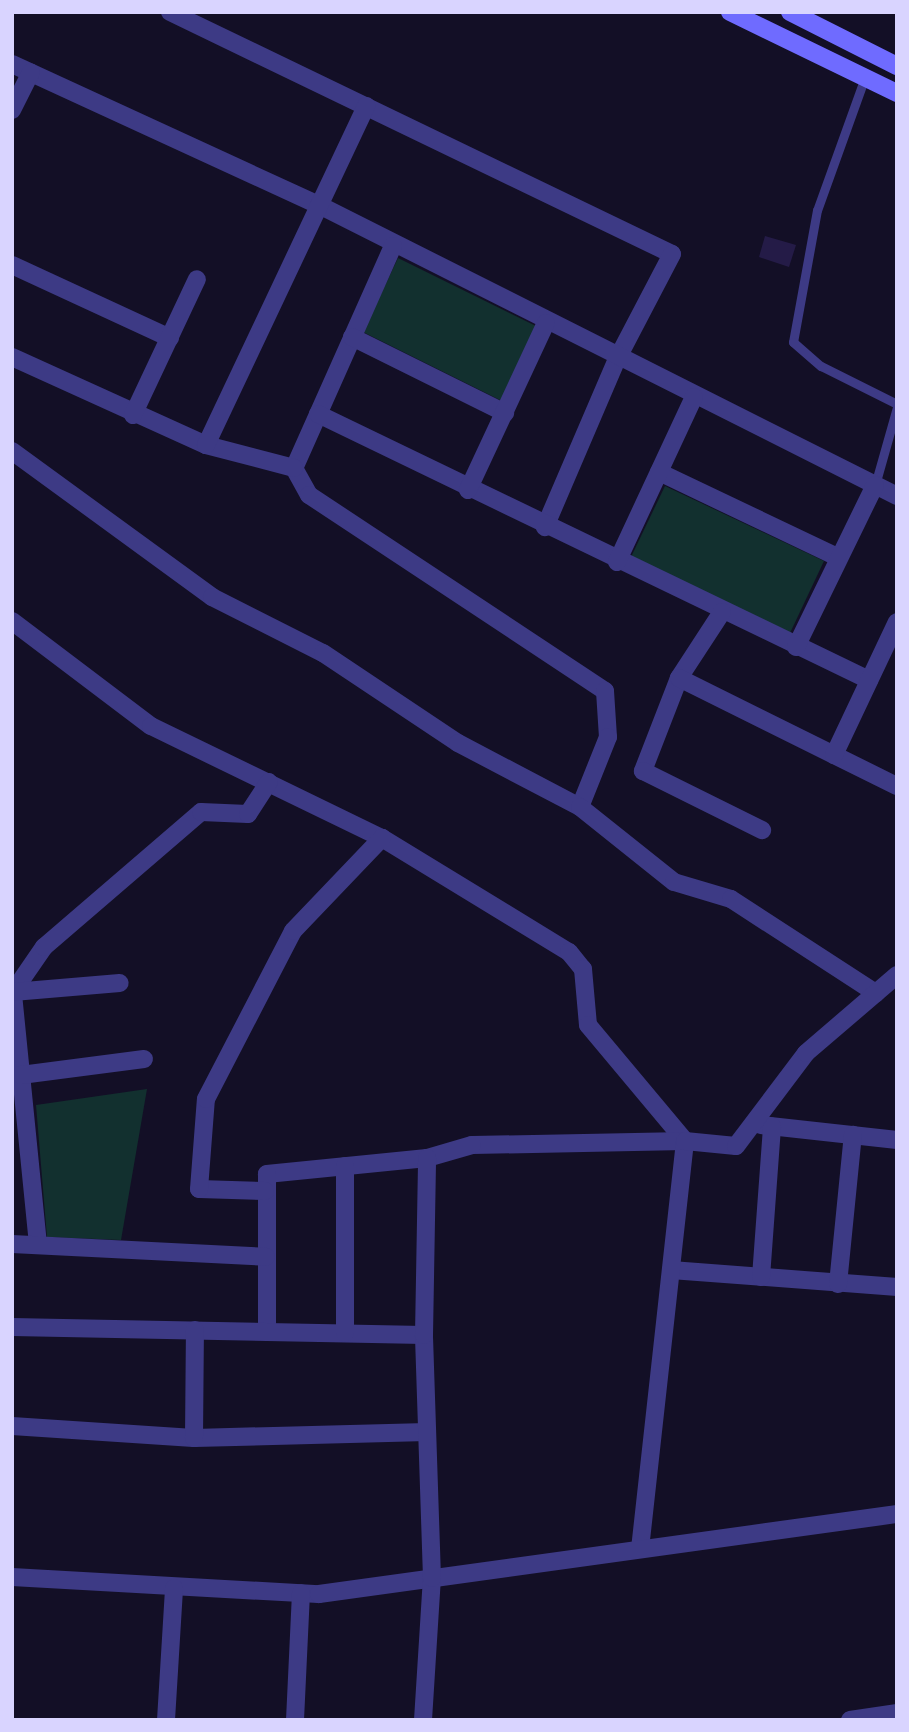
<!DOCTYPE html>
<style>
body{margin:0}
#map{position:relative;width:909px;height:1732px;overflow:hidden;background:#130f26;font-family:"Golos Text",sans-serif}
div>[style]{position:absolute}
.green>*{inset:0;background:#12302f}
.building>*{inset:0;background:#241b47}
.lane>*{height:9px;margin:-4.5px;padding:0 4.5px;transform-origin:4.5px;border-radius:4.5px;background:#3d3a85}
.street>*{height:18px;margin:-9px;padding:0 9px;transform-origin:9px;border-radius:9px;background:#3d3a85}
.secondary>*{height:18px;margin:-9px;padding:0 9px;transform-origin:9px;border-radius:9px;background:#6f6bff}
span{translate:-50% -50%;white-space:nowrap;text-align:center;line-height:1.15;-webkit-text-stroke:5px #130f26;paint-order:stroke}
.frame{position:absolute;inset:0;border:14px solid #d9d4ff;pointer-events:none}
</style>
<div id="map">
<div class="green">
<i style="clip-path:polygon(398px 258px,538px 327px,502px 401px,363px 332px)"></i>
<i style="clip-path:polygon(665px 486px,824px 561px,790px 633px,631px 557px)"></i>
<i style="clip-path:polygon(147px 1089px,121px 1240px,47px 1237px,36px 1105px)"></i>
</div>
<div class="building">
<i style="clip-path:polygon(765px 236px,796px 245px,789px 267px,759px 257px)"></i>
</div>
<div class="lane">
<i style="left:865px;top:77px;width:141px;rotate:109.8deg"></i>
<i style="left:817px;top:210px;width:134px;rotate:100.3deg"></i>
<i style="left:793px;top:342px;width:37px;rotate:41deg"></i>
<i style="left:821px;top:366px;width:85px;rotate:26.6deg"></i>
<i style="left:875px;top:485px;width:81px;rotate:-74.2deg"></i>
</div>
<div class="street">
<i style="left:170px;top:12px;width:557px;rotate:25.74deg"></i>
<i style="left:672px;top:254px;width:119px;rotate:117.6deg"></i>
<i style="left:617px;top:359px;width:183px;rotate:113.2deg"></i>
<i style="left:12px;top:64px;width:338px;rotate:24.7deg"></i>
<i style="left:319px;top:205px;width:647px;rotate:26.72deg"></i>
<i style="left:12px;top:110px;width:42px;rotate:-63.4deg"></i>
<i style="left:393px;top:246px;width:243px;rotate:114deg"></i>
<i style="left:294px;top:468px;width:31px;rotate:61deg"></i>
<i style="left:309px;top:495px;width:355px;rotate:33.5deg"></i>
<i style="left:605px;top:691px;width:46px;rotate:86.3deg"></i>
<i style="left:608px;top:737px;width:75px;rotate:111.8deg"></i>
<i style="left:12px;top:265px;width:174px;rotate:24.8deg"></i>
<i style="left:352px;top:337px;width:171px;rotate:26.4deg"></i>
<i style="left:12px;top:357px;width:213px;rotate:24.4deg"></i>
<i style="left:206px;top:445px;width:91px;rotate:14.6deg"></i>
<i style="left:318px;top:414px;width:612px;rotate:25.77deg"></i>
<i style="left:133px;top:415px;width:150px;rotate:-64.8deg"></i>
<i style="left:206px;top:445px;width:375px;rotate:-64.7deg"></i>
<i style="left:12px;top:451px;width:248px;rotate:36.1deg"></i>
<i style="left:212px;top:597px;width:124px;rotate:26.8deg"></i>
<i style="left:323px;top:653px;width:162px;rotate:33.7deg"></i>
<i style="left:458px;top:743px;width:138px;rotate:27.7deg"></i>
<i style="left:580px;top:807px;width:120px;rotate:38.6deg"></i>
<i style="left:674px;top:882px;width:59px;rotate:16.6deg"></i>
<i style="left:731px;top:899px;width:173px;rotate:33deg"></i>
<i style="left:659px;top:472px;width:199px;rotate:25.5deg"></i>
<i style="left:468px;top:490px;width:184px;rotate:-65deg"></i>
<i style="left:617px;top:562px;width:182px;rotate:-65deg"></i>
<i style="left:722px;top:612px;width:79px;rotate:123.1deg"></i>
<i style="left:679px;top:678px;width:100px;rotate:111.2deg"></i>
<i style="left:643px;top:771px;width:133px;rotate:26.4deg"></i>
<i style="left:12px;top:621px;width:174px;rotate:37.1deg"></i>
<i style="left:151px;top:726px;width:257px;rotate:25.9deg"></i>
<i style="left:382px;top:838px;width:219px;rotate:31.4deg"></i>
<i style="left:569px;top:952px;width:22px;rotate:51deg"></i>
<i style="left:583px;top:969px;width:56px;rotate:84.9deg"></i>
<i style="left:588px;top:1025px;width:151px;rotate:50.1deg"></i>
<i style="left:685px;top:1141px;width:213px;rotate:178.9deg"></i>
<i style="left:472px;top:1145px;width:47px;rotate:163.9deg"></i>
<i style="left:427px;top:1158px;width:161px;rotate:174.3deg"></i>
<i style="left:267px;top:1174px;width:158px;rotate:90deg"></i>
<i style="left:796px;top:647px;width:180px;rotate:-64deg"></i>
<i style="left:679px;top:678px;width:243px;rotate:26.4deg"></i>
<i style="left:834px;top:755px;width:147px;rotate:-64.7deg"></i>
<i style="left:12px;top:984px;width:262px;rotate:84.3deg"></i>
<i style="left:13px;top:992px;width:55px;rotate:-55.4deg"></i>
<i style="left:44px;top:947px;width:207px;rotate:-40.7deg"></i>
<i style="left:201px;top:812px;width:47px;rotate:2.4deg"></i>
<i style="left:248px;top:814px;width:38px;rotate:-57deg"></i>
<i style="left:13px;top:992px;width:107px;rotate:-4.8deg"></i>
<i style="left:21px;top:1075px;width:124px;rotate:-7.4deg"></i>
<i style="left:761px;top:1125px;width:137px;rotate:6.3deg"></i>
<i style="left:265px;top:1191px;width:66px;rotate:-178.3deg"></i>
<i style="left:199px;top:1189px;width:90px;rotate:-85.6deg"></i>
<i style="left:206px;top:1099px;width:189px;rotate:-62.6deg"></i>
<i style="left:293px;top:931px;width:129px;rotate:-46.3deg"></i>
<i style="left:12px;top:1244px;width:254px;rotate:2.9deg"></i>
<i style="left:671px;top:1270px;width:227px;rotate:4.3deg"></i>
<i style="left:761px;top:1277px;width:151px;rotate:-85.8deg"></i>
<i style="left:838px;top:1284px;width:150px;rotate:-84.3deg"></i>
<i style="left:12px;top:1327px;width:412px;rotate:1.1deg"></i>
<i style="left:345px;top:1333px;width:167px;rotate:-90deg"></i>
<i style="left:12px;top:1426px;width:182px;rotate:3.8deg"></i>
<i style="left:194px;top:1438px;width:233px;rotate:-1.5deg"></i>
<i style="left:194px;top:1438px;width:108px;rotate:-89.5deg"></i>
<i style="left:640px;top:1549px;width:410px;rotate:-83.7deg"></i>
<i style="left:685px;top:1141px;width:51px;rotate:5.6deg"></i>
<i style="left:736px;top:1146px;width:116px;rotate:-53deg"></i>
<i style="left:806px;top:1053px;width:120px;rotate:-40.6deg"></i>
<i style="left:12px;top:1577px;width:307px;rotate:3.2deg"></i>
<i style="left:319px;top:1594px;width:584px;rotate:-7.88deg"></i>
<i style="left:166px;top:1720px;width:132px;rotate:-86.5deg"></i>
<i style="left:295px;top:1720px;width:127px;rotate:-87.3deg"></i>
<i style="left:423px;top:1720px;width:142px;rotate:-86.4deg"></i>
<i style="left:432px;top:1578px;width:243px;rotate:-91.9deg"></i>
<i style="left:424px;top:1335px;width:177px;rotate:-89deg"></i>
<i style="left:850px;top:1720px;width:48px;rotate:-8.5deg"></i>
</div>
<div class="secondary">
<i style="left:730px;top:12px;width:186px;rotate:25.9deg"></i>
<i style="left:790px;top:12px;width:120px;rotate:26.8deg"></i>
</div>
<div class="frame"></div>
</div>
